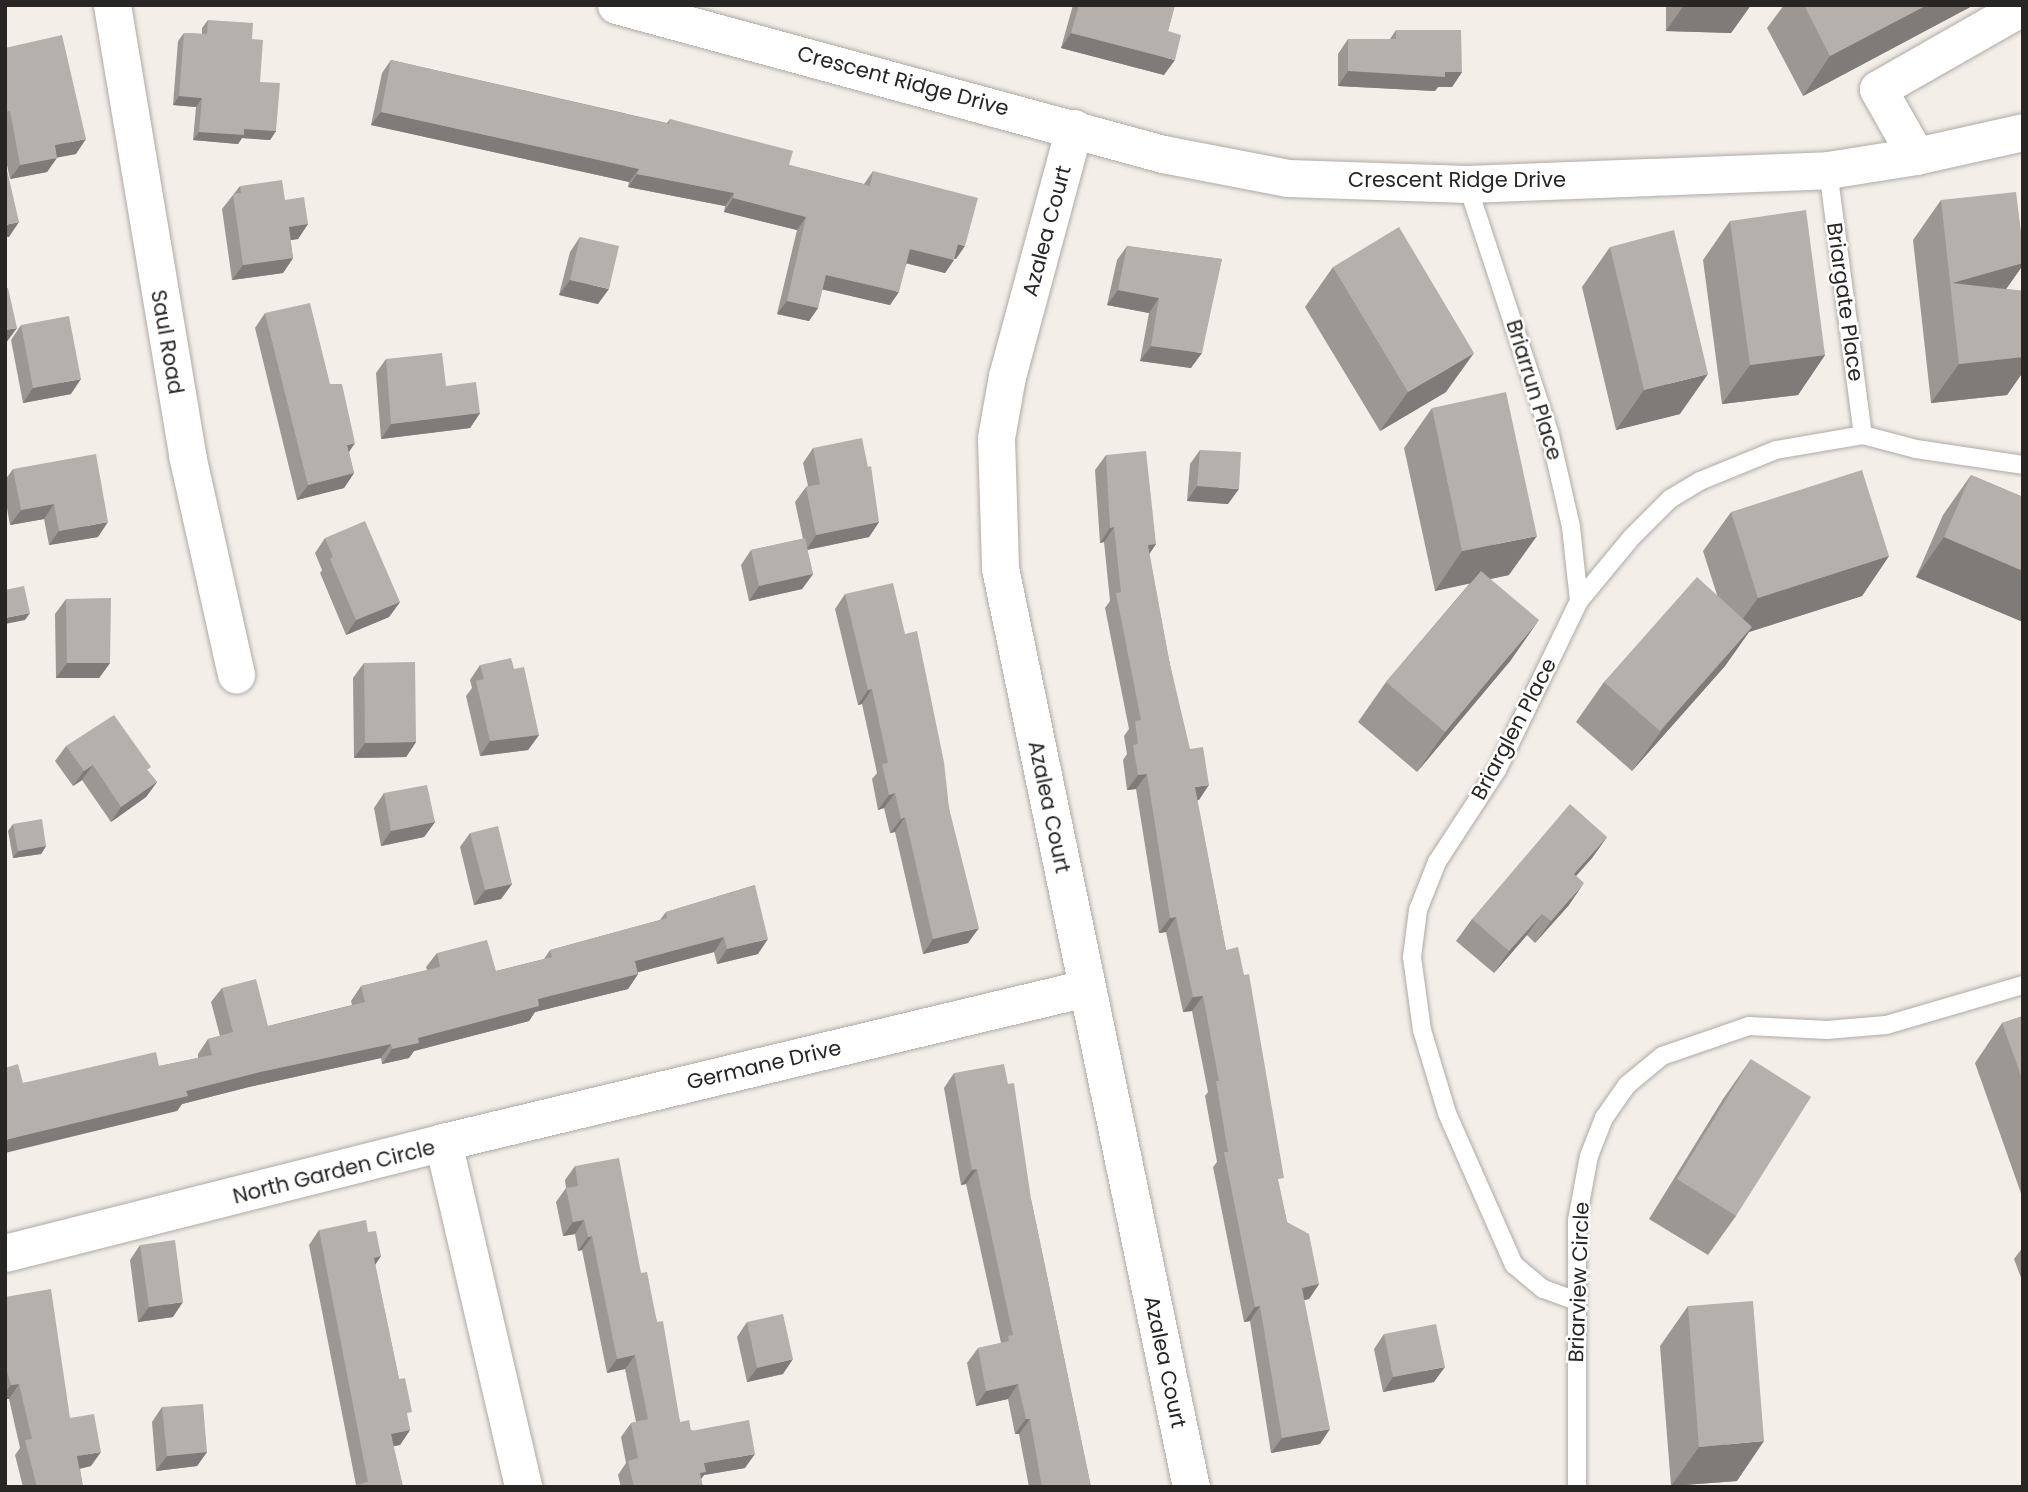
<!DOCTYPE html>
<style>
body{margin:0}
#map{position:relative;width:2028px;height:1492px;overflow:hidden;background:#f4eee9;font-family:Poppins,sans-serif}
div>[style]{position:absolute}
.roads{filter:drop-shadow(0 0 2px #afaaa6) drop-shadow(0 0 2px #afaaa6)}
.service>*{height:18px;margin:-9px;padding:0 9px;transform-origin:9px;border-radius:9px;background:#fff}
.minor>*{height:37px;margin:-18.5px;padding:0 18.5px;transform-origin:18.5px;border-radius:18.5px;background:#fff}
.wall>*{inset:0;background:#9d9794}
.shaded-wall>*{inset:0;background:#7f7b78}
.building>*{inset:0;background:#b6b0ac}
span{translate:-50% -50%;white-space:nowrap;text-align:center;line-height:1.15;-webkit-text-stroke:5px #fff;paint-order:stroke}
.street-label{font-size:21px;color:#282624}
.frame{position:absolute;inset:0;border:7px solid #282624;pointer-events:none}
</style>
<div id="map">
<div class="roads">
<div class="service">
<i style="left:1828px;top:170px;width:267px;rotate:82.5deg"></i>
<i style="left:1467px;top:184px;width:264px;rotate:71.7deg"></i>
<i style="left:1550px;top:435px;width:94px;rotate:77.1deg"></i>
<i style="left:1571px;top:527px;width:74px;rotate:83.8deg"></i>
<i style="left:1574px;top:1300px;width:33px;rotate:-160deg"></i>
<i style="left:1543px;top:1289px;width:38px;rotate:-140deg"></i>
<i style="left:1514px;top:1265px;width:166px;rotate:-113.8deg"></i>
<i style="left:1447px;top:1113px;width:87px;rotate:-106.8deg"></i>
<i style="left:1422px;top:1030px;width:74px;rotate:-97.8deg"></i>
<i style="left:1412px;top:957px;width:47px;rotate:-82.7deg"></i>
<i style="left:1418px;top:910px;width:52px;rotate:-68.4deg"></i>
<i style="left:1437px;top:862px;width:110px;rotate:-56.9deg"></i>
<i style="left:1497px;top:770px;width:188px;rotate:-64.1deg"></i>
<i style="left:1579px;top:601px;width:83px;rotate:-50.4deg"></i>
<i style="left:1632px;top:537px;width:54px;rotate:-45deg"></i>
<i style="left:1670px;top:499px;width:35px;rotate:-31deg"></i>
<i style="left:1700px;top:481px;width:82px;rotate:-22.2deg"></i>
<i style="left:1776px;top:450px;width:88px;rotate:-9.8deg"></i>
<i style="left:1863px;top:435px;width:55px;rotate:14.8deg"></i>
<i style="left:1916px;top:449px;width:108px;rotate:8.5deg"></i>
<i style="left:1577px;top:1487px;width:267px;rotate:-90deg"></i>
<i style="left:1577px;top:1220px;width:65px;rotate:-79.4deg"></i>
<i style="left:1589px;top:1156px;width:41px;rotate:-68.5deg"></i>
<i style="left:1604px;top:1118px;width:40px;rotate:-55.1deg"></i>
<i style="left:1627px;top:1085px;width:45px;rotate:-39.6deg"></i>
<i style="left:1662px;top:1056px;width:92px;rotate:-19deg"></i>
<i style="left:1749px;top:1026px;width:78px;rotate:2.9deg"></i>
<i style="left:1827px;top:1030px;width:59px;rotate:-4.8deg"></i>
<i style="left:1886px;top:1025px;width:143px;rotate:-16.3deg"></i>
</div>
<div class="minor">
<i style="left:112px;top:5px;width:456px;rotate:80.5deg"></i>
<i style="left:187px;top:455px;width:225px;rotate:77.4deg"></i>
<i style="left:616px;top:5px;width:567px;rotate:15.24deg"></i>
<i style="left:1163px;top:154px;width:127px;rotate:10.9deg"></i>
<i style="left:1288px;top:178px;width:179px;rotate:1.9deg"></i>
<i style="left:1467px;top:184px;width:361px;rotate:-2.2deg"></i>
<i style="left:1828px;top:170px;width:89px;rotate:-9deg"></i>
<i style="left:1916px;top:156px;width:110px;rotate:-12.6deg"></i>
<i style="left:1074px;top:128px;width:257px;rotate:105.1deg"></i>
<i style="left:1007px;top:376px;width:63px;rotate:100.1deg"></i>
<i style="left:996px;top:438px;width:130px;rotate:88.2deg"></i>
<i style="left:1000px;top:568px;width:939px;rotate:78.26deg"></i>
<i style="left:1916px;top:156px;width:77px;rotate:-119.6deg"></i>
<i style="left:1878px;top:89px;width:166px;rotate:-29.7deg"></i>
<i style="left:443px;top:1142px;width:354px;rotate:76.9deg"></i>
<i style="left:5px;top:1253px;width:452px;rotate:-14.2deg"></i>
<i style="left:443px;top:1142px;width:661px;rotate:-13.47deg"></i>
</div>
</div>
<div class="wall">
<i style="clip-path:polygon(1073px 5px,1175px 5px,1168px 31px,1164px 75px,1061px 48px)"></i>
<i style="clip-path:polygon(1666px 5px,1751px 5px,1731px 33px,1666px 31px)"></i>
<i style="clip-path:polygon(1784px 5px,1974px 5px,1803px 96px,1767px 28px)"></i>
<i style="clip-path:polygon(208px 20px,252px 39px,260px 82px,276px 131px,270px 140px,242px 138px,238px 144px,193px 140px,196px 107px,173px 105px,178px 41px,184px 33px,202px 34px,202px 28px)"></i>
<i style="clip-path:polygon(1396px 30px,1462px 72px,1452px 87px,1438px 87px,1435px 91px,1338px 86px,1338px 54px,1348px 39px,1390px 39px)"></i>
<i style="clip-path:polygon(5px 48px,76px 154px,57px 157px,47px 172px,10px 179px,5px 156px)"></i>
<i style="clip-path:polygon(391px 60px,667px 123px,670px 119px,789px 165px,864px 184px,873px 171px,956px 259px,954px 259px,945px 273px,907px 263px,890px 305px,822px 289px,818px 308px,809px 321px,777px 314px,797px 230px,724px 212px,725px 206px,628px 187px,629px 182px,371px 125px,382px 73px)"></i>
<i style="clip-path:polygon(240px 186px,285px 200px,308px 224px,298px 239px,290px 240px,293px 258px,283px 273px,232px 280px,222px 209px)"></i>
<i style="clip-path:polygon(1941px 200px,2023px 248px,2023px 265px,2006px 289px,2023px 291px,2023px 372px,2007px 395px,1931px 403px,1913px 240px)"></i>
<i style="clip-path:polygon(1730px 221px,1825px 355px,1798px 395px,1722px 404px,1703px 260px)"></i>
<i style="clip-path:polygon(580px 237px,598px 304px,559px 295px,570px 252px)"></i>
<i style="clip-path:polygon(1127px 246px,1222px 259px,1191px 368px,1140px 361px,1149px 313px,1107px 305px,1117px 260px)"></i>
<i style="clip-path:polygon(1610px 247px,1680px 414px,1616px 430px,1582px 287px)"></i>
<i style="clip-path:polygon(1333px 267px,1446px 392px,1380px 431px,1305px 307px)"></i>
<i style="clip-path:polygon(265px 313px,349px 452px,354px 473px,344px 488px,297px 500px,255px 328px)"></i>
<i style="clip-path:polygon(21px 325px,71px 394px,23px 403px,11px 340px)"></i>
<i style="clip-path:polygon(386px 359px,446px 386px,480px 413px,470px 428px,381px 439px,376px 373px)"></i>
<i style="clip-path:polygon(1432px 408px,1509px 575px,1490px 579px,1511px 660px,1417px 772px,1358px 722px,1386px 682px,1470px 583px,1435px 591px,1404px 448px)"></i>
<i style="clip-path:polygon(813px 448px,879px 522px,869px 537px,807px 550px,813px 574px,802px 589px,749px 601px,741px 565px,751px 550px,803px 539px,795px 502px,806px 487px,808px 486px,803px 463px)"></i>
<i style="clip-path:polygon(1200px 450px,1228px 504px,1187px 501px,1190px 464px)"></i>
<i style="clip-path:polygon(1106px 455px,1156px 544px,1149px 554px,1169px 660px,1199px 800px,1197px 800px,1226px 950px,1287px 1222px,1319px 1284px,1309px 1299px,1304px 1300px,1320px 1444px,1271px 1453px,1250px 1321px,1244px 1322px,1213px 1167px,1217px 1162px,1205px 1096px,1208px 1092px,1192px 1011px,1183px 1012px,1166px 932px,1159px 933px,1136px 789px,1127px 790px,1123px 760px,1127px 754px,1124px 736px,1129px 729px,1105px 608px,1110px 601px,1104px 542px,1100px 543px,1095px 470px)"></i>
<i style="clip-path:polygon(13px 469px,98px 537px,49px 545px,44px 519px,10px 525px,5px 497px,5px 480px)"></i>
<i style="clip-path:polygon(1971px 475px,2023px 497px,2023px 622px,1916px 577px,1943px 515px)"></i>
<i style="clip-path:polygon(1731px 512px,1889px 556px,1862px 596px,1749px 632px,1725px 666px,1632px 771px,1576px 722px,1604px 682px,1717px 595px,1703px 551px)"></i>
<i style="clip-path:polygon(325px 538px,400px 602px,389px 617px,346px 635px,320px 573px,322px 570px,315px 553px)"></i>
<i style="clip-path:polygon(845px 594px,905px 634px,949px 808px,968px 943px,923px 954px,895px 832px,890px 833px,884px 808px,878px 810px,872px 779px,877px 773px,862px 704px,858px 705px,835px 609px)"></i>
<i style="clip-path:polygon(66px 599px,110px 663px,99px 678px,56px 678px,55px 614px)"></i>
<i style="clip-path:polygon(364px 663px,416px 742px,406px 757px,354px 758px,353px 678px)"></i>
<i style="clip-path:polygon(480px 665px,539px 735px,528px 750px,480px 756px,466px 696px,472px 688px,470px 680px)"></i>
<i style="clip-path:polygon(66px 746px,148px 771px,157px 782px,146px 797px,111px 822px,82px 780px,73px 786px,55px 761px)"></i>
<i style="clip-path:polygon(384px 793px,435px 822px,424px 837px,381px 846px,374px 808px)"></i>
<i style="clip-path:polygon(13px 824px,46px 846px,41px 854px,13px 858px,8px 831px)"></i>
<i style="clip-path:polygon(470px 833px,512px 884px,501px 899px,474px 905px,460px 847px)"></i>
<i style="clip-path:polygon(1607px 837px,1592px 858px,1576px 876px,1569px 905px,1535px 943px,1527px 935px,1494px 973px,1456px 941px,1472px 919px)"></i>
<i style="clip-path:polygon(755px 885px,758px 954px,717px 964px,714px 952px,638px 972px,638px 974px,628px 989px,535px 1012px,529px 1021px,414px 1051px,409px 1058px,382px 1064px,381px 1058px,249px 1087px,182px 1104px,177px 1111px,23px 1083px,159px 1066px,198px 1058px,198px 1054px,208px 1039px,220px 1036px,211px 1002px,222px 988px,268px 1026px,352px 1005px,351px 1001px,361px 986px,427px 970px,426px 967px,437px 953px,496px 971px,544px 959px,550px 950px,660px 920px,666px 912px)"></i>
<i style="clip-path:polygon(2023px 1016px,2023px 1199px,1975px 1063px,2002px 1023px)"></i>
<i style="clip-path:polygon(1751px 1059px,1736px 1216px,1708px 1255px,1649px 1219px,1723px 1099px)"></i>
<i style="clip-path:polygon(954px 1073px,1031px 1199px,1091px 1487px,1029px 1487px,1019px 1434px,1015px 1434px,1008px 1399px,976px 1406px,967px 1363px,978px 1348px,1001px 1343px,966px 1184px,961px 1185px,944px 1088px)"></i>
<i style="clip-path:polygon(575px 1166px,641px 1273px,657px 1322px,680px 1422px,745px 1468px,704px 1475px,701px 1479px,703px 1487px,621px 1487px,618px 1475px,626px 1463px,621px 1437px,631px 1423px,636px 1422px,625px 1369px,607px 1373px,582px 1250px,578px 1251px,575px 1234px,563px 1236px,556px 1202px,566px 1188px,565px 1180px)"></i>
<i style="clip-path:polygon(319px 1230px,368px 1232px,381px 1256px,375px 1265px,399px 1379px,410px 1430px,400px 1445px,393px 1446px,403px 1487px,354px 1487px,356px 1485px,309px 1245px)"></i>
<i style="clip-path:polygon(140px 1245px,173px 1317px,138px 1322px,130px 1260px)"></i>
<i style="clip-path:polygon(2023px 1247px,2023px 1283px,2014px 1259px)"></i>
<i style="clip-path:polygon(5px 1297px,70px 1418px,91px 1466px,80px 1469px,83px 1487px,23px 1487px,15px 1455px,20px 1448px,9px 1399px,5px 1399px)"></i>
<i style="clip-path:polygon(1688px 1306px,1737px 1481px,1671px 1486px,1660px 1346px)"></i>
<i style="clip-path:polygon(747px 1322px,783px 1374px,747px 1382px,737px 1337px)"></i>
<i style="clip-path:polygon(1384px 1334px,1434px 1382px,1383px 1392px,1374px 1349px)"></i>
<i style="clip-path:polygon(162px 1407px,207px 1452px,197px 1466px,156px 1471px,152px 1422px)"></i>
</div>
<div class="shaded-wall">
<i style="clip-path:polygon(1684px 5px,1751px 5px,1731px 33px,1666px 31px)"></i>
<i style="clip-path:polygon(1927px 5px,1974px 5px,1803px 96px,1830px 56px)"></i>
<i style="clip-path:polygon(1071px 33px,1175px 60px,1164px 75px,1061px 48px)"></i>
<i style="clip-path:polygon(1348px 71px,1445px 72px,1462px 72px,1452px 87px,1438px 87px,1435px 91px,1338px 86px)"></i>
<i style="clip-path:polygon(179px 96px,202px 98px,196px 107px,173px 105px)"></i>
<i style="clip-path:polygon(381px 112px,639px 169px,629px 182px,371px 125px)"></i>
<i style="clip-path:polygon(244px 129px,276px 131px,270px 140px,242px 138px,238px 144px,193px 140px,199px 132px)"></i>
<i style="clip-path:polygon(86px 139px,76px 154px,45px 160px,55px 145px)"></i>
<i style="clip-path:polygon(57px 158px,47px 172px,10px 179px,20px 165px)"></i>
<i style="clip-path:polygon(637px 174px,734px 193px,725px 206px,628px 187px)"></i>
<i style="clip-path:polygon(733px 198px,806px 217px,797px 230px,724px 212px)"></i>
<i style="clip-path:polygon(19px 222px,9px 237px,5px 237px,5px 225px)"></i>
<i style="clip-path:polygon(308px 224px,298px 239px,278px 242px,289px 227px)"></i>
<i style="clip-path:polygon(958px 244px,965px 246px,956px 259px,949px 258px)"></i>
<i style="clip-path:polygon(910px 249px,954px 260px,945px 273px,901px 262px)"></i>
<i style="clip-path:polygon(293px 258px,283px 273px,232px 280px,243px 265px)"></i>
<i style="clip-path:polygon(2023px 263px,2023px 265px,1997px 302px,1952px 283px)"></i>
<i style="clip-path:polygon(826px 275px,899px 292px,890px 305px,816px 288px)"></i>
<i style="clip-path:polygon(570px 280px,609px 289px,598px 304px,559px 295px)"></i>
<i style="clip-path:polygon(1118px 290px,1159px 298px,1149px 313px,1107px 305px)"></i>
<i style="clip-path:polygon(787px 301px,818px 308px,809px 321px,777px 314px)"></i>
<i style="clip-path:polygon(17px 328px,6px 343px,5px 343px,5px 330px)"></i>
<i style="clip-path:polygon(1151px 346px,1202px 353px,1191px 368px,1140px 361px)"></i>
<i style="clip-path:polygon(1474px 353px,1446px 392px,1380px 431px,1408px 392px)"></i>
<i style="clip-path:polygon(1825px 355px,1798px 395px,1722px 404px,1750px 365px)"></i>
<i style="clip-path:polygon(2023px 357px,2023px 372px,2007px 395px,1931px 403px,1959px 364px)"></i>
<i style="clip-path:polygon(1708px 374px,1680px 414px,1616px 430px,1644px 390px)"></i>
<i style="clip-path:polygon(81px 379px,71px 394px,23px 403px,33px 388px)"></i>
<i style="clip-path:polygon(480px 413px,470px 428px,381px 439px,391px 424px)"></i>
<i style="clip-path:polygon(355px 443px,345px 458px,347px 445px)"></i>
<i style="clip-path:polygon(354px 473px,344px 488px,297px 500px,308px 485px)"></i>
<i style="clip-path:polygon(1197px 486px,1239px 489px,1228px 504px,1187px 501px)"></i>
<i style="clip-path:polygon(54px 504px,44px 519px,10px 525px,21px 510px)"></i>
<i style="clip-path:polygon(108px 522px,98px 537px,49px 545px,59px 531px)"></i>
<i style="clip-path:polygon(879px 522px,869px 537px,806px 550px,816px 535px)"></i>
<i style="clip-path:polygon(1114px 527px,1104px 542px,1100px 543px,1110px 528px)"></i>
<i style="clip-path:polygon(1537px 536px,1509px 575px,1435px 591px,1462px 551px)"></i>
<i style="clip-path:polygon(1944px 537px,2023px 571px,2023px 622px,1916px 577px)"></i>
<i style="clip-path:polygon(1156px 544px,1146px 559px,1148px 545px)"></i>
<i style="clip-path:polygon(1889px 556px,1862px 596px,1749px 632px,1725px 666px,1632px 771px,1758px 598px)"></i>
<i style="clip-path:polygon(813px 574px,802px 589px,749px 601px,759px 586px)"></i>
<i style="clip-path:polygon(400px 602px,389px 617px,346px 635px,356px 620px)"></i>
<i style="clip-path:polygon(30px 613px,25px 620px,5px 624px,5px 618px)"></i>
<i style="clip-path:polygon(1539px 620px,1511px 660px,1417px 772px,1445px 732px)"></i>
<i style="clip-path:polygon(67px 663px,110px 663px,99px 678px,56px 678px)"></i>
<i style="clip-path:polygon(872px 689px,862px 704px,858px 705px,868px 690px)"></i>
<i style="clip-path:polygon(539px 735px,528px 750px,480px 756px,490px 741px)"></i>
<i style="clip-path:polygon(416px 742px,406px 757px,354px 758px,365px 743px)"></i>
<i style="clip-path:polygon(93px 765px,82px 780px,73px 786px,84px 771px)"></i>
<i style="clip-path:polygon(1147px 774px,1136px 789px,1127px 790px,1138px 775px)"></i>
<i style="clip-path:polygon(157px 782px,146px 797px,111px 822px,121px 807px)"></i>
<i style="clip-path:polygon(1209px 785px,1199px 800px,1184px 802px,1195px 787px)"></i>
<i style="clip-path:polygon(895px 793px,884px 808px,878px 810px,889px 795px)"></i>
<i style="clip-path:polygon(905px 817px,895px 832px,890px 833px,901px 819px)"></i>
<i style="clip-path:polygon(435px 822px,424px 837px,381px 846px,391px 831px)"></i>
<i style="clip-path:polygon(1607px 837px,1592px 858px,1558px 896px,1574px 874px)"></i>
<i style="clip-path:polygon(46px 846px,41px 854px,13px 858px,18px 851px)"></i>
<i style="clip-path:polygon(1584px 883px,1569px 905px,1535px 943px,1551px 921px)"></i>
<i style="clip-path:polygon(512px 884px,501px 899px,474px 905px,485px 890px)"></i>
<i style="clip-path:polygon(1542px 914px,1527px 935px,1494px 973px,1509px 951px)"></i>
<i style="clip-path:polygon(1176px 917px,1166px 932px,1159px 933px,1170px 918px)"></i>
<i style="clip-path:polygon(979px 928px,968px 943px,923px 954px,933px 939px)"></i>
<i style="clip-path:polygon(724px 937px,714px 952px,624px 976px,635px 961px)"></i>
<i style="clip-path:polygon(768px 939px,758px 954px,717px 964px,727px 949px)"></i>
<i style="clip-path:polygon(638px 974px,628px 989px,535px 1012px,529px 1021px,414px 1051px,409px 1058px,382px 1064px,392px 1049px,418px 1038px,538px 999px)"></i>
<i style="clip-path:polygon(1203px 996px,1192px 1011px,1183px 1012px,1193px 997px)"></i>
<i style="clip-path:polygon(391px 1044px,381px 1058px,249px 1087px,182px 1104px,177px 1111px,5px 1153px,5px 1140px,186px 1091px,260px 1072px)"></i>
<i style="clip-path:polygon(977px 1169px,966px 1184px,961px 1185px,972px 1170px)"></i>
<i style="clip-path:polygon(584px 1220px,575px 1234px,563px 1236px,573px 1222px)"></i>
<i style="clip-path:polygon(592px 1236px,582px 1250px,578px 1251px,588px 1237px)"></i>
<i style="clip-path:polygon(381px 1256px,371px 1271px,374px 1258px)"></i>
<i style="clip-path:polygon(1319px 1284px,1309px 1299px,1292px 1303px,1302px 1288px)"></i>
<i style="clip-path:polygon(183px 1302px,173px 1317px,138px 1322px,149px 1307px)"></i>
<i style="clip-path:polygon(1260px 1306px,1250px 1321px,1244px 1322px,1255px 1307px)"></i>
<i style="clip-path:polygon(635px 1355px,625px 1369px,607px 1373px,617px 1359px)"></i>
<i style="clip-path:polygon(793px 1359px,783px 1374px,747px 1382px,757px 1368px)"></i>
<i style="clip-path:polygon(1445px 1367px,1434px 1382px,1383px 1392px,1393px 1377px)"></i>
<i style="clip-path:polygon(19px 1384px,9px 1399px,5px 1399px,5px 1393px,11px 1385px)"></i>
<i style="clip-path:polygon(1018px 1384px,1008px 1399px,976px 1406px,986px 1391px)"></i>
<i style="clip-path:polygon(1026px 1419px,1030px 1419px,1019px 1434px,1015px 1434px)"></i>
<i style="clip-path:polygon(1330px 1429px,1320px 1444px,1271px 1453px,1282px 1438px)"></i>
<i style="clip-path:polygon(410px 1430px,400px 1445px,380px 1449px,391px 1434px)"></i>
<i style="clip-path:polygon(1764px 1441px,1737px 1481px,1671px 1486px,1699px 1447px)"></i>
<i style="clip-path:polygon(101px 1452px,91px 1466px,67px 1471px,77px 1456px)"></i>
<i style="clip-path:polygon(207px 1452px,197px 1466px,156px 1471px,167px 1456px)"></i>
<i style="clip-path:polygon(755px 1454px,745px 1468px,704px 1475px,696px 1486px,704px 1463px)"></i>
</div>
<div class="building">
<i style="clip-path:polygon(1079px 5px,1175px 5px,1168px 31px,1181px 35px,1175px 60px,1071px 33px)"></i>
<i style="clip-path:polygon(1804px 5px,1927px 5px,1830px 56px)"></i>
<i style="clip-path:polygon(208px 20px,253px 23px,252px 39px,263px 40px,260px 82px,280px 83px,276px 131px,244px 129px,244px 135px,199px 132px,202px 98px,179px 96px,184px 33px,207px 34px)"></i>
<i style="clip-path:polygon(1396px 30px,1461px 30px,1462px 72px,1445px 72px,1445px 77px,1348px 71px,1348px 39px,1396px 39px)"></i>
<i style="clip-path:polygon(62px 35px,86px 139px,55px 145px,57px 158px,20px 165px,10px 111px,5px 112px,5px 48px)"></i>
<i style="clip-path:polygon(391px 60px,669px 124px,670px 119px,793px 151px,789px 165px,870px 186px,873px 171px,978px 198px,965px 246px,958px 244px,954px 260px,910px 249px,899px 292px,826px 275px,818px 308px,787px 301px,806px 217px,733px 198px,734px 193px,637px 174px,639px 169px,381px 112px)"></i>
<i style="clip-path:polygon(7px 170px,19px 222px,5px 225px,5px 171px)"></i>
<i style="clip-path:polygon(282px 180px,285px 200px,304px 197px,308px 224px,289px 227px,293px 258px,243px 265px,233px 194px,241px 193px,240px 186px)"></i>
<i style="clip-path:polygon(2016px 192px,2023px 248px,2023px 263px,1952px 283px,2023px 291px,2023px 357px,1959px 364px,1941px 200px)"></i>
<i style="clip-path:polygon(1806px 210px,1825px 355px,1750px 365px,1730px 221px)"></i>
<i style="clip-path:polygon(1399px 227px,1474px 353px,1408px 392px,1333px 267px)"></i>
<i style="clip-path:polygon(1674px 230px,1708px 374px,1644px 390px,1610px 247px)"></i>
<i style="clip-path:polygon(580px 237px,619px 246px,609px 289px,570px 280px)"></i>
<i style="clip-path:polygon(1127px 246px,1222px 259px,1202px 353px,1151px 346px,1159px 298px,1118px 290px)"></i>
<i style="clip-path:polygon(8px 288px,17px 328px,5px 330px,5px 289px)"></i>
<i style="clip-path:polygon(310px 303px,330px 384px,342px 384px,355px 443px,347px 445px,354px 473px,308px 485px,265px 313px)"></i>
<i style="clip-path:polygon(69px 316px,81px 379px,33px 388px,21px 325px)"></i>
<i style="clip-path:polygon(442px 353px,446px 386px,476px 382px,480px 413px,391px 424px,386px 359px)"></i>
<i style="clip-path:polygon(1506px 392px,1537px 536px,1462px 551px,1432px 408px)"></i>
<i style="clip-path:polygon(862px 438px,868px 467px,871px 466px,879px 522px,816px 535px,806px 487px,820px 484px,813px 448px)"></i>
<i style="clip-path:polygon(1200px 450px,1241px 452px,1239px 489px,1197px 486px)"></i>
<i style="clip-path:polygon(1146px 451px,1156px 544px,1148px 545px,1169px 660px,1190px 749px,1203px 747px,1209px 785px,1195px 787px,1226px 950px,1238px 947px,1244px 975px,1249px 974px,1284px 1178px,1278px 1179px,1287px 1222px,1309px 1234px,1319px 1284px,1302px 1288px,1330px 1429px,1282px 1438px,1260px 1306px,1255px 1307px,1224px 1152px,1228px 1152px,1216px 1081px,1219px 1081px,1203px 996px,1193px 997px,1176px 917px,1170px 918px,1147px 774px,1138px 775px,1133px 745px,1138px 744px,1135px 721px,1141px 720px,1116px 593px,1121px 592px,1114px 527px,1110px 528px,1106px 455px)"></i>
<i style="clip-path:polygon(96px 454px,108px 522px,59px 531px,54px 504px,21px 510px,13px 469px)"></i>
<i style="clip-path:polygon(1862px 470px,1889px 556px,1758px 598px,1731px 512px)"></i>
<i style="clip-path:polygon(1971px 475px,2023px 497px,2023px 571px,1944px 537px)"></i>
<i style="clip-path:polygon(365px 521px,400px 602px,356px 620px,330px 559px,333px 557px,325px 538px)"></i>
<i style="clip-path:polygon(805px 538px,813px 574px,759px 586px,751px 550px)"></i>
<i style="clip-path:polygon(1481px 571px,1539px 620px,1445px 732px,1386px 682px)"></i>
<i style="clip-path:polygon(1697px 577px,1752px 627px,1660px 731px,1604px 682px)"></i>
<i style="clip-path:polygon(893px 583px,905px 634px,917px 631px,944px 762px,949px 808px,979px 928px,933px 939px,905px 817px,901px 819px,895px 793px,889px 795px,882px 764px,888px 763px,872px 689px,868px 690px,845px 594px)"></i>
<i style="clip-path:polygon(24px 586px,30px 613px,5px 618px,5px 590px)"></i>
<i style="clip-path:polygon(111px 598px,110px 663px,67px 663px,66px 599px)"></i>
<i style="clip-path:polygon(511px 658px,514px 669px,524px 667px,539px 735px,490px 741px,476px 681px,484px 679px,480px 665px)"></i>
<i style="clip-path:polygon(415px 662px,416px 742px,365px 743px,364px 663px)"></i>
<i style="clip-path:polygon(114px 715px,151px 767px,147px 770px,157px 782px,121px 807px,93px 765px,84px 771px,66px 746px)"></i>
<i style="clip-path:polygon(427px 785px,435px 822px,391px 831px,384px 793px)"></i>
<i style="clip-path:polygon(1570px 804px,1607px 837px,1574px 874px,1584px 883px,1551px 921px,1542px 914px,1509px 951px,1472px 919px)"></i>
<i style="clip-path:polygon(42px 819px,46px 846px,18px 851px,13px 824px)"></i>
<i style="clip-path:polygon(498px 826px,512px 884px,485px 890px,470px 833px)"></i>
<i style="clip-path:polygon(755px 885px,768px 939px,727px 949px,724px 937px,635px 961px,638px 974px,538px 999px,539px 1006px,418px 1038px,419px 1043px,392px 1049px,391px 1044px,260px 1072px,186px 1091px,188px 1096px,5px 1140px,5px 1068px,18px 1064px,23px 1083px,156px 1052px,159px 1066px,212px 1055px,208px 1039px,233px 1032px,222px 988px,256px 979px,268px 1026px,365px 1002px,361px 986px,440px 967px,437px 953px,487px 940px,496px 971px,552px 957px,550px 950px,667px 918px,666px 912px)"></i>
<i style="clip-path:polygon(2023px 1016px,2023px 1081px,2002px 1023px)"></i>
<i style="clip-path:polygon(1751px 1059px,1811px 1097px,1736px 1216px,1677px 1179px)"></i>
<i style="clip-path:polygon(1004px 1064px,1008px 1084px,1014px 1083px,1031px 1199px,1091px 1487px,1042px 1487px,1030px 1419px,1026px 1419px,1018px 1384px,986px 1391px,978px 1348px,1009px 1341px,1008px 1336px,1013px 1335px,977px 1169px,972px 1170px,954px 1073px)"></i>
<i style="clip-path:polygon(619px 1158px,641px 1273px,647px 1272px,657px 1322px,663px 1321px,680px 1422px,689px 1420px,691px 1431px,749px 1420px,755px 1454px,704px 1463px,706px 1472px,700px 1473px,703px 1487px,634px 1487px,628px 1461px,638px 1458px,631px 1423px,648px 1419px,635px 1355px,617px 1359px,592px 1236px,588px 1237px,584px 1220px,573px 1222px,566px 1188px,578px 1186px,575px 1166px)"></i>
<i style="clip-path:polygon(366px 1220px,368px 1232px,376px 1231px,381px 1256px,374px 1258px,399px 1379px,405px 1378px,412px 1412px,407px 1413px,410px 1430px,391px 1434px,403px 1487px,355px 1487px,355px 1485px,368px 1482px,319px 1230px)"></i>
<i style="clip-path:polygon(175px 1240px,183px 1302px,149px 1307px,140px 1245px)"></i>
<i style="clip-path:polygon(51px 1289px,70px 1418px,94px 1414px,101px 1452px,77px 1456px,83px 1487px,37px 1487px,25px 1440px,32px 1439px,19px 1384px,11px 1385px,5px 1364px,5px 1297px)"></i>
<i style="clip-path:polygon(1753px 1301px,1764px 1441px,1699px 1447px,1688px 1306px)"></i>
<i style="clip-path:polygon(783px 1314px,793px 1359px,757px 1368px,747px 1322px)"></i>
<i style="clip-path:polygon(1436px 1324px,1445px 1367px,1393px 1377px,1384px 1334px)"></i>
<i style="clip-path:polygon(203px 1404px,207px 1452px,167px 1456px,162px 1407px)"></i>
</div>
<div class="street-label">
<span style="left:903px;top:81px;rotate:15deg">Crescent Ridge Drive</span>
<span style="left:1457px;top:180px">Crescent Ridge Drive</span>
<span style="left:1047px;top:231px;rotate:-75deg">Azalea Court</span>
<span style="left:1845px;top:302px;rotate:82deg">Briargate Place</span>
<span style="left:167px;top:342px;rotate:80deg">Saul Road</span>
<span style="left:1534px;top:390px;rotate:73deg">Briarrun Place</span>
<span style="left:1514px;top:729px;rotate:-62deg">Briarglen Place</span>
<span style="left:1049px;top:807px;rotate:78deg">Azalea Court</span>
<span style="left:764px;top:1065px;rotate:-13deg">Germane Drive</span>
<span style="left:334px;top:1172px;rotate:-14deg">North Garden Circle</span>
<span style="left:1579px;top:1282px;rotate:-88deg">Briarview Circle</span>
<span style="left:1165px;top:1362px;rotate:78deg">Azalea Court</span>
</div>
<div class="frame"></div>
</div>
